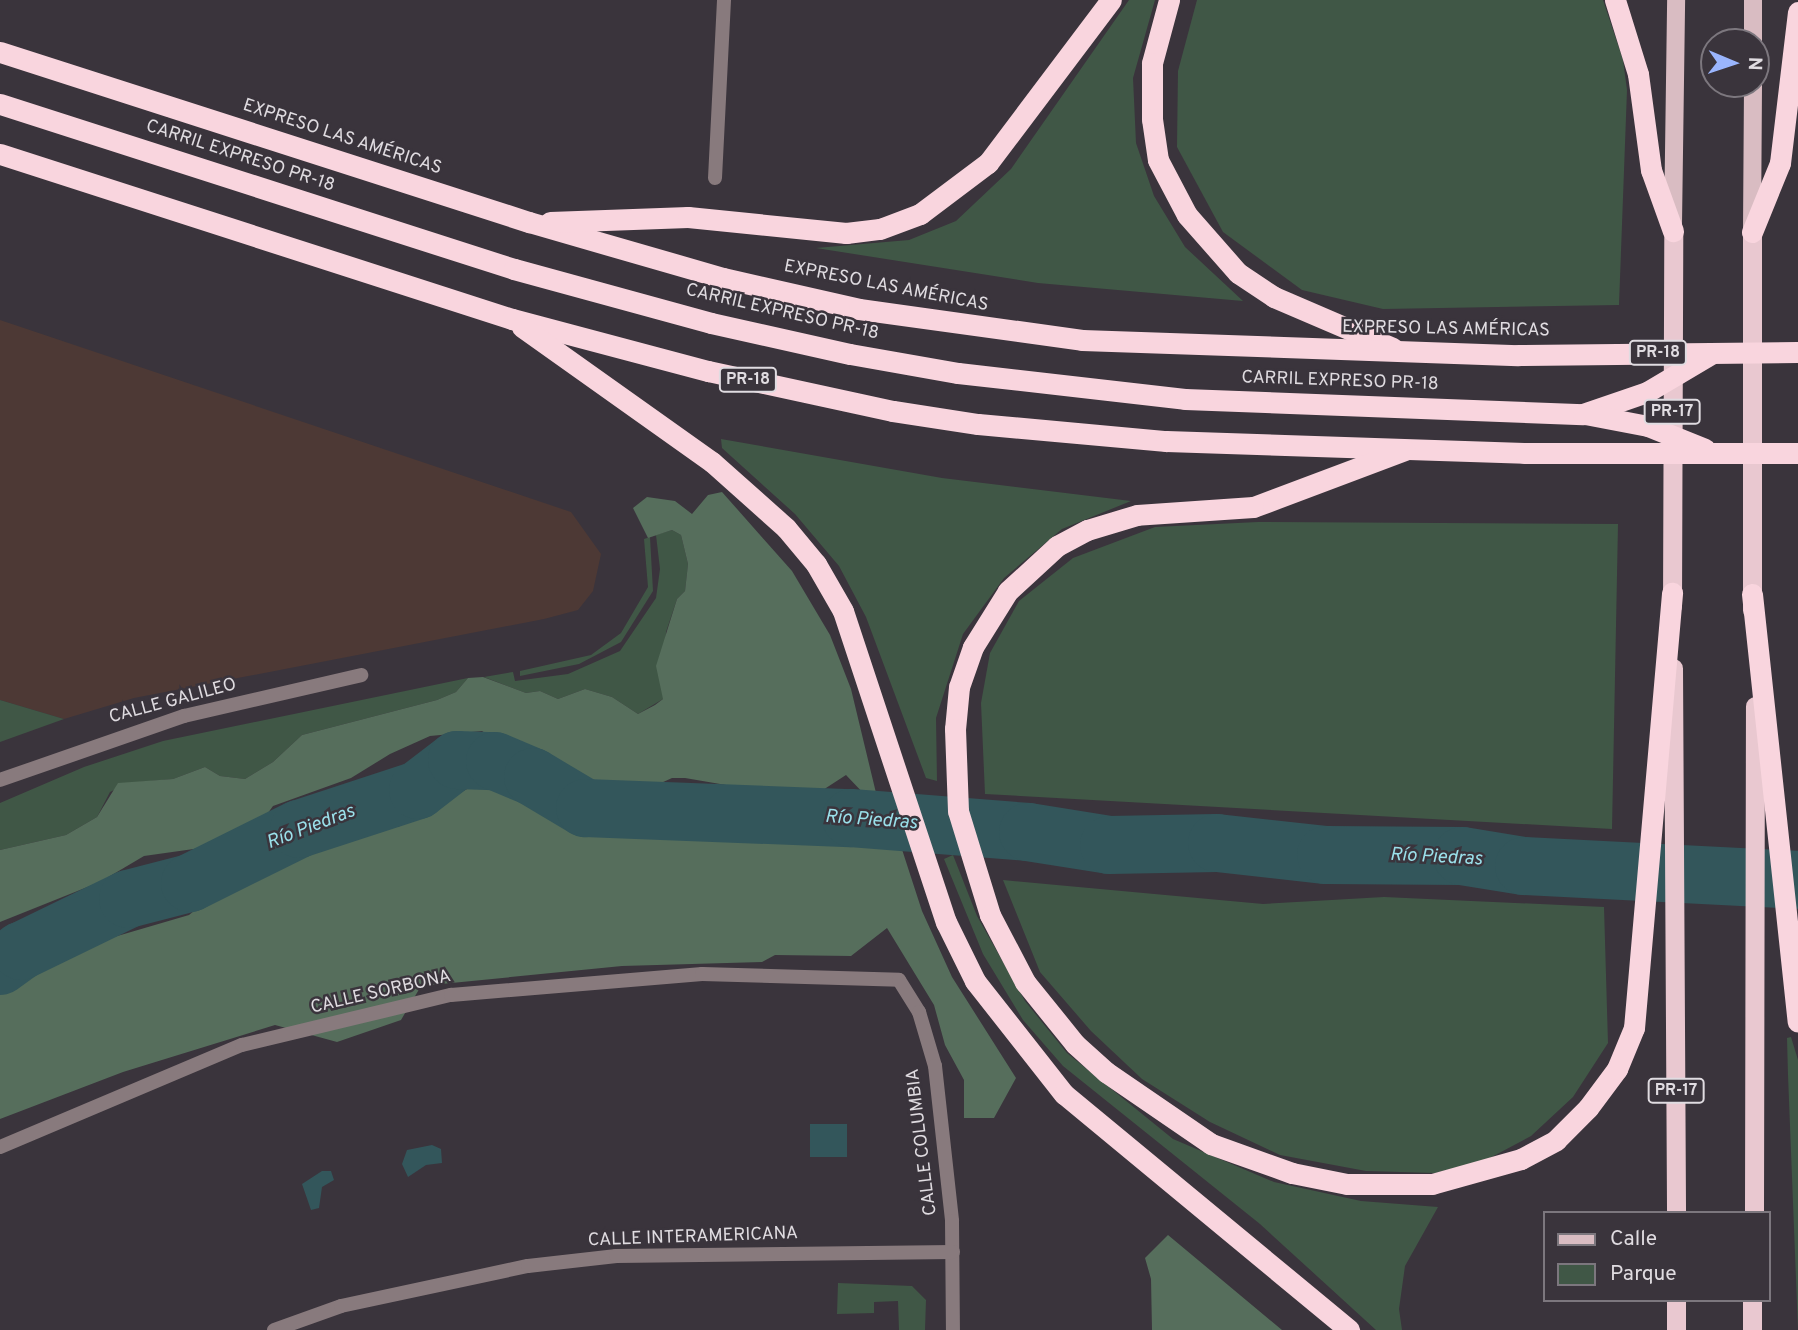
<!DOCTYPE html>
<meta charset="utf-8">
<style>
body{margin:0}
#map{position:relative;width:1798px;height:1330px;overflow:hidden;background:#3a343c;font-family:Overpass,sans-serif}
div>[style]{position:absolute}
.commercial>*{inset:0;background:#4d3935}
.green>*{inset:0;background:#405746}
.forest>*{inset:0;background:#566e5c}
.water>*{inset:0;background:#33565b}
.river>*{height:58px;margin:-29px;padding:0 29px;transform-origin:29px;border-radius:29px;background:#33565b}
.minor>*{height:14px;margin:-7px;padding:0 7px;transform-origin:7px;border-radius:7px;background:#887a7d}
.primary>*{height:18px;margin:-9px;padding:0 9px;transform-origin:9px;border-radius:9px;background:#d9bcc2}
.trunk>*{height:19px;margin:-9.5px;padding:0 9.5px;transform-origin:9.5px;border-radius:9.5px;background:#e9c8d0}
.motorway>*{height:21px;margin:-10.5px;padding:0 10.5px;transform-origin:10.5px;border-radius:10.5px;background:#f9d5de}
.motorway-bridge>*{height:21px;margin:-10.5px;padding:0 10.5px;transform-origin:10.5px;border-radius:10.5px;background:#f9d5de}
span{translate:-50% -50%;white-space:nowrap;text-align:center;line-height:1.15;-webkit-text-stroke:5px #3a343c;paint-order:stroke}
.shield-label span{padding:2px 5px;background:#3a343c;border:2px solid;border-radius:5px;-webkit-text-stroke-width:0}
.shield-label{font-size:16px;color:#e0dce1;font-weight:700}
.street-label{font-size:18px;color:#e0dce1}
.water-label{font-size:19px;color:#9ae0ea;font-style:italic}
.legend{position:absolute;left:1543px;top:1211px;width:228px;height:91px;box-sizing:border-box;background:#3a343c;border:2px solid #7c777e;margin:0;padding:9px 12px;list-style:none;font-size:21px;color:#e0dce1}
.legend li{display:flex;align-items:center;gap:14px;height:35px}
.legend b{width:35px;border:2px solid #7c777e}
.north{position:absolute;left:1700px;top:28px;width:70px;height:70px;box-sizing:border-box;background:#3a343c;border:2px solid #7c777e;border-radius:50%;rotate:92deg;font-size:19px;font-weight:700;line-height:28px;text-align:center;color:#e0dce1}
.north::after{content:'';display:block;margin:auto;width:24px;height:32px;background:#9ab5fd;clip-path:polygon(50% 0,100% 100%,50% 72%,0 100%)}
</style>
<div id="map">
<div class="commercial">
<i style="clip-path:polygon(0 320px,571px 512px,601px 554px,593px 591px,578px 610px,544px 619px,134px 698px,64px 719px,0 700px)"></i>
</div>
<div class="green">
<i style="clip-path:polygon(1129px 0,1155px 0,1133px 78px,1136px 143px,1154px 196px,1185px 247px,1243px 301px,1038px 283px,816px 248px,909px 240px,956px 221px,1011px 169px)"></i>
<i style="clip-path:polygon(1197px 0,1603px 0,1623px 60px,1627px 90px,1619px 305px,1383px 309px,1302px 290px,1223px 232px,1177px 147px,1178px 71px)"></i>
<i style="clip-path:polygon(721px 439px,942px 478px,1131px 501px,1062px 529px,1004px 578px,963px 634px,936px 718px,937px 781px,926px 778px,866px 617px,839px 566px,795px 514px,722px 448px)"></i>
<i style="clip-path:polygon(1258px 522px,1618px 524px,1612px 829px,985px 794px,981px 703px,990px 653px,1019px 601px,1073px 558px,1155px 527px)"></i>
<i style="clip-path:polygon(672px 530px,681px 535px,688px 564px,685px 591px,677px 599px,666px 632px,663px 699px,638px 714px,612px 697px,585px 689px,558px 699px,540px 691px,526px 693px,484px 677px,513px 672px,515px 681px,568px 674px,620px 651px,656px 598px,660px 569px,656px 535px)"></i>
<i style="clip-path:polygon(650px 537px,653px 591px,621px 642px,579px 664px,520px 676px,520px 671px,591px 655px,621px 633px,648px 587px,644px 539px)"></i>
<i style="clip-path:polygon(468px 678px,456px 692px,437px 700px,302px 735px,273px 762px,245px 779px,220px 776px,205px 767px,173px 779px,128px 783px,110px 792px,97px 817px,66px 835px,0 850px,0 803px,84px 767px,163px 741px)"></i>
<i style="clip-path:polygon(0 700px,64px 719px,0 742px)"></i>
<i style="clip-path:polygon(953px 855px,977px 916px,1025px 1001px,1067px 1053px,1173px 1139px,1274px 1182px,1361px 1201px,1438px 1207px,1405px 1266px,1399px 1309px,1402px 1330px,1376px 1330px,1260px 1224px,1063px 1066px,1023px 1020px,983px 954px,944px 859px)"></i>
<i style="clip-path:polygon(1003px 880px,1263px 904px,1384px 897px,1604px 907px,1608px 1043px,1573px 1097px,1531px 1136px,1486px 1160px,1435px 1173px,1366px 1171px,1280px 1155px,1210px 1122px,1142px 1079px,1091px 1031px,1040px 972px)"></i>
<i style="clip-path:polygon(1791px 1037px,1798px 1060px,1798px 1330px,1788px 1075px,1787px 1038px)"></i>
<i style="clip-path:polygon(838px 1283px,912px 1286px,926px 1300px,925px 1330px,899px 1330px,898px 1301px,874px 1302px,874px 1313px,837px 1314px)"></i>
</div>
<div class="forest">
<i style="clip-path:polygon(722px 492px,792px 571px,830px 635px,851px 689px,877px 797px,866px 796px,846px 775px,809px 799px,685px 778px,672px 778px,650px 788px,601px 786px,573px 776px,526px 745px,501px 743px,482px 731px,430px 736px,390px 754px,351px 778px,273px 806px,254px 832px,229px 844px,144px 856px,100px 882px,0 922px,0 850px,66px 835px,97px 817px,118px 783px,173px 779px,205px 767px,220px 776px,245px 779px,273px 762px,302px 735px,437px 700px,456px 692px,468px 678px,483px 677px,526px 693px,540px 691px,558px 699px,585px 689px,612px 697px,638px 714px,655px 705px,663px 699px,656px 666px,677px 599px,685px 591px,688px 564px,681px 535px,672px 530px,648px 538px,633px 508px,647px 497px,675px 501px,692px 514px,708px 495px)"></i>
<i style="clip-path:polygon(478px 783px,509px 784px,555px 810px,600px 822px,687px 832px,700px 805px,717px 805px,779px 844px,888px 829px,897px 834px,922px 911px,952px 977px,1016px 1078px,994px 1118px,964px 1118px,964px 1080px,945px 1045px,934px 1005px,887px 928px,851px 956px,775px 955px,762px 962px,622px 966px,421px 986px,401px 1020px,337px 1042px,275px 1025px,123px 1072px,0 1119px,0 994px,24px 976px,73px 949px,189px 915px,216px 893px,327px 843px,348px 830px,355px 819px,398px 827px)"></i>
<i style="clip-path:polygon(1168px 1235px,1282px 1330px,1152px 1330px,1151px 1279px,1145px 1258px)"></i>
</div>
<div class="water">
<i style="clip-path:polygon(810px 1124px,847px 1124px,847px 1157px,810px 1157px)"></i>
<i style="clip-path:polygon(432px 1145px,441px 1149px,442px 1163px,426px 1165px,408px 1177px,402px 1164px,407px 1150px)"></i>
<i style="clip-path:polygon(322px 1171px,331px 1171px,334px 1180px,322px 1187px,319px 1208px,311px 1210px,302px 1184px)"></i>
</div>
<div class="river">
<i style="left:0;top:966px;width:26px;rotate:-36deg"></i>
<i style="left:21px;top:951px;width:119px;rotate:-25.9deg"></i>
<i style="left:128px;top:899px;width:64px;rotate:-14.5deg"></i>
<i style="left:190px;top:883px;width:122px;rotate:-26.4deg"></i>
<i style="left:299px;top:829px;width:125px;rotate:-18.1deg"></i>
<i style="left:418px;top:790px;width:49px;rotate:-37.6deg"></i>
<i style="left:457px;top:760px;width:38px;rotate:2deg"></i>
<i style="left:495px;top:761px;width:41px;rotate:22.8deg"></i>
<i style="left:533px;top:777px;width:61px;rotate:30.8deg"></i>
<i style="left:585px;top:808px;width:266px;rotate:2.2deg"></i>
<i style="left:851px;top:818px;width:178px;rotate:4.5deg"></i>
<i style="left:1028px;top:832px;width:82px;rotate:9.1deg"></i>
<i style="left:1109px;top:845px;width:108px;rotate:-1.1deg"></i>
<i style="left:1217px;top:843px;width:110px;rotate:6.3deg"></i>
<i style="left:1326px;top:855px;width:136px;rotate:0.4deg"></i>
<i style="left:1462px;top:856px;width:63px;rotate:9.2deg"></i>
<i style="left:1524px;top:866px;width:274px;rotate:2.9deg"></i>
</div>
<div class="minor">
<i style="left:715px;top:178px;width:178px;rotate:-87.1deg"></i>
<i style="left:0;top:780px;width:195px;rotate:-19.2deg"></i>
<i style="left:184px;top:716px;width:182px;rotate:-13deg"></i>
<i style="left:0;top:1147px;width:263px;rotate:-22.9deg"></i>
<i style="left:242px;top:1045px;width:215px;rotate:-13.5deg"></i>
<i style="left:451px;top:995px;width:252px;rotate:-4.8deg"></i>
<i style="left:702px;top:974px;width:197px;rotate:1.7deg"></i>
<i style="left:899px;top:980px;width:38px;rotate:58deg"></i>
<i style="left:919px;top:1012px;width:56px;rotate:73.5deg"></i>
<i style="left:935px;top:1066px;width:156px;rotate:83.7deg"></i>
<i style="left:952px;top:1221px;width:109px;rotate:89.5deg"></i>
<i style="left:274px;top:1330px;width:71px;rotate:-19.7deg"></i>
<i style="left:341px;top:1306px;width:191px;rotate:-12.1deg"></i>
<i style="left:528px;top:1266px;width:89px;rotate:-6.5deg"></i>
<i style="left:616px;top:1256px;width:337px;rotate:-0.7deg"></i>
</div>
<div class="primary">
<i style="left:1753px;top:42px;width:42px;rotate:-90deg"></i>
<i style="left:1673px;top:224px;width:224px;rotate:-89.2deg"></i>
<i style="left:1752px;top:229px;width:145px;rotate:-89.6deg"></i>
</div>
<div class="trunk">
<i style="left:1752px;top:232px;width:378px;rotate:90deg"></i>
<i style="left:1672px;top:606px;width:375px;rotate:-89.8deg"></i>
<i style="left:1673px;top:668px;width:545px;rotate:89.68deg"></i>
<i style="left:1754px;top:1213px;width:507px;rotate:-89.89deg"></i>
<i style="left:1676px;top:1300px;width:30px;rotate:90deg"></i>
<i style="left:1752px;top:1330px;width:30px;rotate:-90deg"></i>
</div>
<div class="motorway">
<i style="left:1169px;top:0;width:65px;rotate:105.1deg"></i>
<i style="left:1152px;top:63px;width:56px;rotate:90deg"></i>
<i style="left:1152px;top:119px;width:41px;rotate:81.7deg"></i>
<i style="left:1158px;top:160px;width:62px;rotate:62.2deg"></i>
<i style="left:1187px;top:215px;width:77px;rotate:48.7deg"></i>
<i style="left:1238px;top:273px;width:43px;rotate:33.7deg"></i>
<i style="left:1274px;top:297px;width:129px;rotate:23.2deg"></i>
<i style="left:1615px;top:0;width:77px;rotate:72.7deg"></i>
<i style="left:1638px;top:74px;width:97px;rotate:82.3deg"></i>
<i style="left:1651px;top:170px;width:65px;rotate:70.2deg"></i>
<i style="left:0;top:52px;width:556px;rotate:17.82deg"></i>
<i style="left:529px;top:222px;width:202px;rotate:16.1deg"></i>
<i style="left:723px;top:278px;width:139px;rotate:12.8deg"></i>
<i style="left:859px;top:309px;width:225px;rotate:7.9deg"></i>
<i style="left:1082px;top:340px;width:436px;rotate:2deg"></i>
<i style="left:0;top:104px;width:540px;rotate:17.8deg"></i>
<i style="left:514px;top:269px;width:204px;rotate:15.3deg"></i>
<i style="left:711px;top:323px;width:142px;rotate:12.6deg"></i>
<i style="left:850px;top:354px;width:110px;rotate:10deg"></i>
<i style="left:958px;top:373px;width:228px;rotate:6.5deg"></i>
<i style="left:1185px;top:399px;width:398px;rotate:2.2deg"></i>
<i style="left:0;top:154px;width:538px;rotate:17.86deg"></i>
<i style="left:512px;top:319px;width:203px;rotate:14.9deg"></i>
<i style="left:708px;top:371px;width:189px;rotate:12.2deg"></i>
<i style="left:893px;top:411px;width:86px;rotate:8.7deg"></i>
<i style="left:978px;top:424px;width:189px;rotate:5.2deg"></i>
<i style="left:1166px;top:441px;width:358px;rotate:1.9deg"></i>
<i style="left:550px;top:222px;width:138px;rotate:-2.1deg"></i>
<i style="left:688px;top:217px;width:159px;rotate:5.8deg"></i>
<i style="left:846px;top:233px;width:34px;rotate:-7deg"></i>
<i style="left:880px;top:229px;width:43px;rotate:-20.6deg"></i>
<i style="left:920px;top:214px;width:85px;rotate:-36.9deg"></i>
<i style="left:988px;top:163px;width:204px;rotate:-53deg"></i>
<i style="left:1752px;top:232px;width:74px;rotate:-67.9deg"></i>
<i style="left:1780px;top:163px;width:152px;rotate:-83.2deg"></i>
<i style="left:522px;top:327px;width:233px;rotate:35.4deg"></i>
<i style="left:712px;top:462px;width:99px;rotate:41.7deg"></i>
<i style="left:786px;top:528px;width:47px;rotate:50.2deg"></i>
<i style="left:816px;top:564px;width:54px;rotate:60.1deg"></i>
<i style="left:843px;top:611px;width:328px;rotate:71.7deg"></i>
<i style="left:946px;top:922px;width:66px;rotate:63.8deg"></i>
<i style="left:975px;top:981px;width:144px;rotate:51.8deg"></i>
<i style="left:1064px;top:1094px;width:370px;rotate:39.6deg"></i>
<i style="left:1405px;top:450px;width:162px;rotate:159.4deg"></i>
<i style="left:1253px;top:507px;width:116px;rotate:176.1deg"></i>
<i style="left:1137px;top:515px;width:52px;rotate:163.3deg"></i>
<i style="left:1087px;top:530px;width:34px;rotate:152deg"></i>
<i style="left:1057px;top:546px;width:67px;rotate:137.4deg"></i>
<i style="left:1008px;top:591px;width:66px;rotate:122deg"></i>
<i style="left:973px;top:647px;width:42px;rotate:109.3deg"></i>
<i style="left:959px;top:687px;width:42px;rotate:95.4deg"></i>
<i style="left:955px;top:729px;width:82px;rotate:87.9deg"></i>
<i style="left:958px;top:811px;width:109px;rotate:72.9deg"></i>
<i style="left:990px;top:915px;width:76px;rotate:62.4deg"></i>
<i style="left:1025px;top:982px;width:80px;rotate:51.1deg"></i>
<i style="left:1075px;top:1044px;width:42px;rotate:42.1deg"></i>
<i style="left:1106px;top:1072px;width:127px;rotate:34.4deg"></i>
<i style="left:1211px;top:1144px;width:86px;rotate:19.7deg"></i>
<i style="left:1292px;top:1173px;width:56px;rotate:11.3deg"></i>
<i style="left:1347px;top:1184px;width:85px"></i>
<i style="left:1432px;top:1184px;width:92px;rotate:-15.7deg"></i>
<i style="left:1521px;top:1159px;width:40px;rotate:-28deg"></i>
<i style="left:1556px;top:1140px;width:45px;rotate:-45deg"></i>
<i style="left:1588px;top:1108px;width:49px;rotate:-53.4deg"></i>
<i style="left:1617px;top:1069px;width:44px;rotate:-67.5deg"></i>
<i style="left:1634px;top:1028px;width:437px;rotate:-85deg"></i>
<i style="left:1752px;top:594px;width:430px;rotate:83.9deg"></i>
</div>
<div class="motorway-bridge">
<i style="left:1518px;top:355px;width:280px;rotate:-0.6deg"></i>
<i style="left:1583px;top:414px;width:68px;rotate:-19deg"></i>
<i style="left:1647px;top:392px;width:74px;rotate:-30.7deg"></i>
<i style="left:1585px;top:414px;width:64px;rotate:10.8deg"></i>
<i style="left:1648px;top:426px;width:61px;rotate:22deg"></i>
<i style="left:1524px;top:453px;width:274px"></i>
</div>
<div class="shield-label">
<span style="left:1658px;top:353px">PR-18</span>
<span style="left:748px;top:380px">PR-18</span>
<span style="left:1672px;top:412px">PR-17</span>
<span style="left:1676px;top:1091px">PR-17</span>
</div>
<div class="street-label">
<span style="left:342px;top:138px;rotate:18deg">EXPRESO LAS AMÉRICAS</span>
<span style="left:240px;top:157px;rotate:18deg">CARRIL EXPRESO PR-18</span>
<span style="left:886px;top:287px;rotate:11deg">EXPRESO LAS AMÉRICAS</span>
<span style="left:782px;top:313px;rotate:13deg">CARRIL EXPRESO PR-18</span>
<span style="left:1446px;top:330px;rotate:1deg">EXPRESO LAS AMÉRICAS</span>
<span style="left:1340px;top:382px;rotate:2deg">CARRIL EXPRESO PR-18</span>
<span style="left:173px;top:702px;rotate:-15deg">CALLE GALILEO</span>
<span style="left:381px;top:993px;rotate:-13deg">CALLE SORBONA</span>
<span style="left:923px;top:1142px;rotate:-97deg">CALLE COLUMBIA</span>
<span style="left:693px;top:1238px;rotate:-2deg">CALLE INTERAMERICANA</span>
</div>
<div class="water-label">
<span style="left:871px;top:821px;rotate:4deg">Río Piedras</span>
<span style="left:311px;top:828px;rotate:-21deg">Río Piedras</span>
<span style="left:1436px;top:858px;rotate:3deg">Río Piedras</span>
</div>
<ul class="legend">
<li><b style="height:9px;background:#d9bcc2"></b>Calle</li>
<li><b style="height:19px;background:#405746"></b>Parque</li>
</ul>
<div class="north">N</div>
</div>
